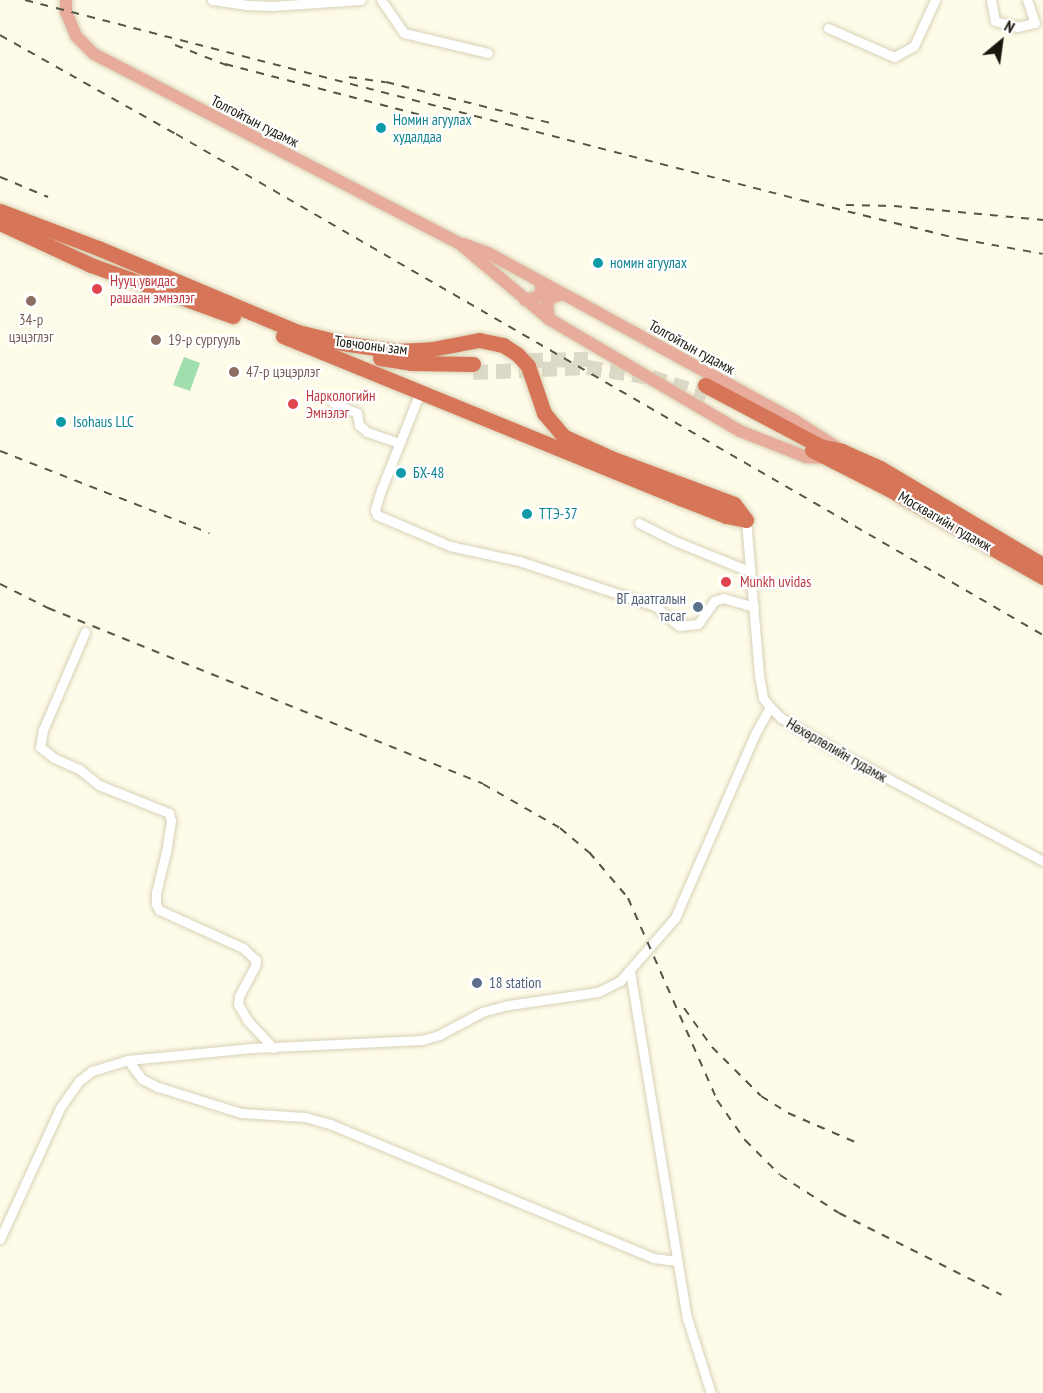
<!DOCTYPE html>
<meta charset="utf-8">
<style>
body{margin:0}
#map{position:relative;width:1043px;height:1393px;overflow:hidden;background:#fefbe9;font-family:"PT Sans Narrow",sans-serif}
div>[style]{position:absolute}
.green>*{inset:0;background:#a0deae}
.highway-tunnel>*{height:15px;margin-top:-7.5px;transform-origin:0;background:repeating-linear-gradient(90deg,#dcd9c8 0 15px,transparent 0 23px)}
.roads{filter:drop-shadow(0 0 2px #d7d2b6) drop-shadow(0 0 2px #d7d2b6)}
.minor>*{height:9px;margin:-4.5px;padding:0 4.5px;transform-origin:4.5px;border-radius:4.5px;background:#fff}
.major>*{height:12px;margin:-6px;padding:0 6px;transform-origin:6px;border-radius:6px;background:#e7ac9b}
.highway>*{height:15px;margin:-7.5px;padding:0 7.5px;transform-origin:7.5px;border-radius:7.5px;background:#d77558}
.rail>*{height:2px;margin-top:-1px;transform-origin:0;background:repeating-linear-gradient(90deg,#565447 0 8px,transparent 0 16px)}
.dots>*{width:16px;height:16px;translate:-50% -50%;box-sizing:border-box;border:3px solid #fff;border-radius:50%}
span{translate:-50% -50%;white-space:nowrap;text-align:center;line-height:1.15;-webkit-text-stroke:4.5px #fff;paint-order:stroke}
.culture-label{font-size:15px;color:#0d838f}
.left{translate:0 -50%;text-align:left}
.street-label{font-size:15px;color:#1a180d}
.health-label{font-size:15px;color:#be3a42}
.education-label{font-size:15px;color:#785e54}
.service-label{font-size:15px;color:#4e5e75}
.right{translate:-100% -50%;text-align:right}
.north{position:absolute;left:971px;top:12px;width:60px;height:60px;-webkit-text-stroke:4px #fff;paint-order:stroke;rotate:29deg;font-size:16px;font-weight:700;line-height:24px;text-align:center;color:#1a180d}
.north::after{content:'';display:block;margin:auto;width:21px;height:27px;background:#1a180d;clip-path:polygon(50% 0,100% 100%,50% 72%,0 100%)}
</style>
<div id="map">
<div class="green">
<i style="clip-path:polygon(184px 357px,200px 363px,190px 391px,173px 385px)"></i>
</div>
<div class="highway-tunnel">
<i style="left:528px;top:360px;width:60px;rotate:-1deg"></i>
<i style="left:473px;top:372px;width:114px;rotate:-2.5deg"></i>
<i style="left:587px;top:367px;width:65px;rotate:8.9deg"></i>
<i style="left:651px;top:377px;width:58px;rotate:17.2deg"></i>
</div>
<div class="roads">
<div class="minor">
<i style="left:212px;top:0;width:34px;rotate:8deg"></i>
<i style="left:246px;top:5px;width:26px;rotate:2deg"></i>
<i style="left:272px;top:6px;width:89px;rotate:-3.9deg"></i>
<i style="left:381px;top:0;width:40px;rotate:55.1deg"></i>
<i style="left:404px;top:33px;width:86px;rotate:13.4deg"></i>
<i style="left:991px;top:0;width:21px;rotate:79deg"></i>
<i style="left:995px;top:21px;width:23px;rotate:15deg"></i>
<i style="left:1017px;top:27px;width:18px;rotate:-13deg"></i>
<i style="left:1035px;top:23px;width:24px;rotate:-109deg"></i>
<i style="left:828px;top:28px;width:72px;rotate:23.7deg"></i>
<i style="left:894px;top:57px;width:23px;rotate:-29deg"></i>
<i style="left:914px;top:46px;width:51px;rotate:-65.5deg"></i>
<i style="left:420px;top:392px;width:105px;rotate:111.7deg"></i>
<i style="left:381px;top:490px;width:21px;rotate:107deg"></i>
<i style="left:375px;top:510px;width:5px;rotate:68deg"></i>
<i style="left:377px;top:515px;width:79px;rotate:23deg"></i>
<i style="left:450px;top:546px;width:71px;rotate:12.3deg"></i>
<i style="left:519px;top:561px;width:143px;rotate:18.3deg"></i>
<i style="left:655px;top:606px;width:31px;rotate:40deg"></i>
<i style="left:679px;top:626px;width:19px;rotate:-6deg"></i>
<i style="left:698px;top:624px;width:28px;rotate:-55deg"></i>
<i style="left:714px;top:601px;width:9px;rotate:-18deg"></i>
<i style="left:723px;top:598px;width:32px;rotate:16deg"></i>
<i style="left:332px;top:402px;width:27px;rotate:24deg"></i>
<i style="left:357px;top:413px;width:12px;rotate:81deg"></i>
<i style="left:359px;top:425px;width:11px;rotate:41deg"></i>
<i style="left:367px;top:432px;width:34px;rotate:19deg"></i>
<i style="left:746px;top:520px;width:156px;rotate:85.2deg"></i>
<i style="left:759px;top:675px;width:23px;rotate:80deg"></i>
<i style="left:763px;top:698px;width:11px;rotate:52deg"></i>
<i style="left:770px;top:707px;width:16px;rotate:45deg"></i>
<i style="left:781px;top:718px;width:71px;rotate:30.5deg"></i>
<i style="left:842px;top:754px;width:228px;rotate:28deg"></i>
<i style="left:639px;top:523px;width:40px;rotate:26.6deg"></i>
<i style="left:675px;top:541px;width:80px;rotate:22.1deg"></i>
<i style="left:85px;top:632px;width:107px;rotate:113.2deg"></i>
<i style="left:43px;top:730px;width:17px;rotate:100deg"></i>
<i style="left:40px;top:747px;width:18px;rotate:38deg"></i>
<i style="left:54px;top:758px;width:27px;rotate:24deg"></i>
<i style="left:79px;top:769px;width:26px;rotate:39deg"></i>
<i style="left:99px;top:785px;width:75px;rotate:21.8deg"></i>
<i style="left:169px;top:813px;width:8px;rotate:76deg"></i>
<i style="left:171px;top:821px;width:31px;rotate:99deg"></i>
<i style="left:166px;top:852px;width:42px;rotate:103.7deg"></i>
<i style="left:156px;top:893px;width:11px;rotate:90deg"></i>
<i style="left:156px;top:904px;width:7px;rotate:63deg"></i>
<i style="left:159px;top:910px;width:92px;rotate:24.3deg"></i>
<i style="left:243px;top:948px;width:18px;rotate:43deg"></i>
<i style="left:256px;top:960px;width:6px;rotate:99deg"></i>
<i style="left:255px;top:966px;width:34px;rotate:118deg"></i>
<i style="left:239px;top:996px;width:8px;rotate:97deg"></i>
<i style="left:238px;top:1004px;width:20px;rotate:60deg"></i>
<i style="left:248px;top:1021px;width:37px;rotate:47deg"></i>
<i style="left:630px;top:971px;width:352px;rotate:80.7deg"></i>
<i style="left:687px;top:1318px;width:79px;rotate:72.3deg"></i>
<i style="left:128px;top:1060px;width:24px;rotate:54deg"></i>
<i style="left:142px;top:1079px;width:18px;rotate:27deg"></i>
<i style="left:158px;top:1087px;width:87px;rotate:17.4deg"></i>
<i style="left:241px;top:1113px;width:64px;rotate:3.6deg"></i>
<i style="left:305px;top:1117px;width:26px;rotate:16deg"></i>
<i style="left:330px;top:1124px;width:350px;rotate:22.5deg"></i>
<i style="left:653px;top:1258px;width:24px;rotate:7deg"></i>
<i style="left:0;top:1239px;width:144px;rotate:-65.4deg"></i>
<i style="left:60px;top:1108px;width:33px;rotate:-55deg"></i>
<i style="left:79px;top:1081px;width:16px;rotate:-38deg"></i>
<i style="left:92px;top:1071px;width:38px;rotate:-17deg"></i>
<i style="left:128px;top:1060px;width:125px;rotate:-5.5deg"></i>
<i style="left:252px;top:1048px;width:170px;rotate:-2.7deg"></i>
<i style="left:422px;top:1040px;width:18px;rotate:-16deg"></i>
<i style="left:439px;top:1035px;width:49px;rotate:-28.1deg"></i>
<i style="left:482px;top:1012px;width:28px;rotate:-15deg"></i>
<i style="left:509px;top:1005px;width:90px;rotate:-8.3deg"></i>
<i style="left:598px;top:992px;width:25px;rotate:-27deg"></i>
<i style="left:620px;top:981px;width:84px;rotate:-48.9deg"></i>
<i style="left:675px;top:918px;width:201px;rotate:-66.5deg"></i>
<i style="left:755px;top:734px;width:31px;rotate:-61deg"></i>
</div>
<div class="major">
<i style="left:66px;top:0;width:12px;rotate:90deg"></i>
<i style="left:66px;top:12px;width:26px;rotate:67deg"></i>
<i style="left:76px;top:36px;width:25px;rotate:45deg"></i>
<i style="left:94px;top:54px;width:412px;rotate:27.4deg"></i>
<i style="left:460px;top:244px;width:116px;rotate:40.1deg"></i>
<i style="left:549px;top:319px;width:221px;rotate:30.4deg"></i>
<i style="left:740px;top:431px;width:71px;rotate:21.5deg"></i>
<i style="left:806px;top:457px;width:20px;rotate:3deg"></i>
<i style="left:464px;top:244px;width:26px;rotate:21deg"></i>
<i style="left:488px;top:253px;width:92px;rotate:28.5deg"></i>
<i style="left:569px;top:297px;width:260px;rotate:28.7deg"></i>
<i style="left:797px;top:422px;width:49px;rotate:32.4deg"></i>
<i style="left:525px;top:300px;width:16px;rotate:-14deg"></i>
<i style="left:541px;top:296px;width:14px;rotate:-90deg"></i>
<i style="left:549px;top:319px;width:16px;rotate:-97deg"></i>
<i style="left:547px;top:303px;width:8px;rotate:-50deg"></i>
<i style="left:552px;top:297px;width:12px;rotate:-14deg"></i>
</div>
<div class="highway">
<i style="left:0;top:211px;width:105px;rotate:20.7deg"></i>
<i style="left:98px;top:248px;width:217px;rotate:22.8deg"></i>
<i style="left:298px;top:332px;width:45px;rotate:14deg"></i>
<i style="left:342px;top:343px;width:55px;rotate:8.4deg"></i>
<i style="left:396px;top:351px;width:36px;rotate:-3deg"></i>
<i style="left:432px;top:349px;width:48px;rotate:-10.8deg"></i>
<i style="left:479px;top:340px;width:25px;rotate:12deg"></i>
<i style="left:503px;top:345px;width:17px;rotate:33deg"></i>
<i style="left:517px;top:354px;width:16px;rotate:47deg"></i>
<i style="left:528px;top:366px;width:50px;rotate:71.2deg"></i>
<i style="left:544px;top:413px;width:30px;rotate:50deg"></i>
<i style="left:563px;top:436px;width:53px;rotate:24.6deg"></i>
<i style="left:611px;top:458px;width:131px;rotate:20.5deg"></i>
<i style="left:734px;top:504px;width:20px;rotate:53deg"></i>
<i style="left:0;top:223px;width:100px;rotate:24.8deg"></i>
<i style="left:91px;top:265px;width:151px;rotate:19.8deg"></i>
<i style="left:283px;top:336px;width:429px;rotate:22.2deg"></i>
<i style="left:680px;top:498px;width:49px;rotate:21.4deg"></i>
<i style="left:726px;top:516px;width:20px;rotate:11deg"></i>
<i style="left:380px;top:358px;width:31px;rotate:9deg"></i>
<i style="left:411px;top:363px;width:62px;rotate:0.9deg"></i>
<i style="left:705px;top:385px;width:130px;rotate:27.9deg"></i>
<i style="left:820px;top:446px;width:23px;rotate:13deg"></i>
<i style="left:842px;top:451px;width:42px;rotate:24.1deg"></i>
<i style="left:880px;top:468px;width:190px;rotate:30.8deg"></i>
<i style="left:812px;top:450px;width:84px;rotate:26.9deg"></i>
<i style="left:887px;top:488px;width:180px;rotate:29.7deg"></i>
</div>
</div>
<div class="rail">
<i style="left:25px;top:0;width:801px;rotate:14.45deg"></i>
<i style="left:801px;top:200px;width:164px;rotate:13.8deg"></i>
<i style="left:960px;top:239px;width:84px;rotate:10.2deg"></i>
<i style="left:0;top:35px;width:202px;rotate:29.4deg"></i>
<i style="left:176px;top:134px;width:1001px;rotate:30.02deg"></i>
<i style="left:175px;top:45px;width:60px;rotate:21.4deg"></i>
<i style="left:225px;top:64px;width:238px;rotate:14.6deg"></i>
<i style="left:349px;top:77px;width:37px;rotate:8deg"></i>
<i style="left:386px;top:82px;width:170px;rotate:14deg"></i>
<i style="left:0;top:177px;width:52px;rotate:22.6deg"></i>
<i style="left:846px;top:205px;width:48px;rotate:1.2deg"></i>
<i style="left:894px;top:206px;width:150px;rotate:5.4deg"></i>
<i style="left:0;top:451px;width:225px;rotate:21.4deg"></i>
<i style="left:0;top:584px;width:54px;rotate:26.6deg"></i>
<i style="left:48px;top:608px;width:469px;rotate:22deg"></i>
<i style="left:483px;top:784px;width:89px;rotate:29.7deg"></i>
<i style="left:560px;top:828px;width:38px;rotate:40deg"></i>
<i style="left:589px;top:852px;width:60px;rotate:49.7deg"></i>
<i style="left:628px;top:898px;width:221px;rotate:66.2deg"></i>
<i style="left:717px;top:1100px;width:49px;rotate:55deg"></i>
<i style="left:745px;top:1140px;width:49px;rotate:45deg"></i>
<i style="left:780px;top:1175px;width:70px;rotate:32.8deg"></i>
<i style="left:839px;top:1213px;width:182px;rotate:26.7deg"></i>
<i style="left:684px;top:1008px;width:48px;rotate:54.3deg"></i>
<i style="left:712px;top:1047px;width:69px;rotate:45deg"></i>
<i style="left:761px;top:1096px;width:32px;rotate:32deg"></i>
<i style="left:788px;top:1113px;width:73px;rotate:23.4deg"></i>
</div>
<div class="dots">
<i style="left:381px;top:128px;background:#0f9aa8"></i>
<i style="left:598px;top:263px;background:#0f9aa8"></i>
<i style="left:97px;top:289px;background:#e0444e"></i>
<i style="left:31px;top:301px;background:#8d6e63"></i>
<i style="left:156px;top:340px;background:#8d6e63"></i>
<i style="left:234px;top:372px;background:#8d6e63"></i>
<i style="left:293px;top:404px;background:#e0444e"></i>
<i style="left:61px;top:422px;background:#0f9aa8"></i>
<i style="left:401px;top:473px;background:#0f9aa8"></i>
<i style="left:527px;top:514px;background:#0f9aa8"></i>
<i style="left:726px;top:582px;background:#e0444e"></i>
<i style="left:698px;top:607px;background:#5c6f8a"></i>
<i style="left:477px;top:983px;background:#5c6f8a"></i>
</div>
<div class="culture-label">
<span class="left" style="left:393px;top:128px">Номин агуулах<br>худалдаа</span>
<span class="left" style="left:610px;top:263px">номин агуулах</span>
<span class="left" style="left:73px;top:422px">Isohaus LLC</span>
<span class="left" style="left:413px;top:473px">БХ-48</span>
<span class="left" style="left:539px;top:514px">ТТЭ-37</span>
</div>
<div class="street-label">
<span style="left:255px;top:121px;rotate:27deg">Толгойтын гудамж</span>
<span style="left:371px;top:345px;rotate:7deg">Товчооны зам</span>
<span style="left:692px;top:347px;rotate:29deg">Толгойтын гудамж</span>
<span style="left:945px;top:521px;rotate:30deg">Москвагийн гудамж</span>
<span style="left:837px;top:750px;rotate:30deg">Нөхөрлөлийн гудамж</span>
</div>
<div class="health-label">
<span class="left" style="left:110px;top:289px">Нууц увидас<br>рашаан эмнэлэг</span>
<span class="left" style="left:306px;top:404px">Наркологийн<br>Эмнэлэг</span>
<span class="left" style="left:740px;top:582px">Munkh uvidas</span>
</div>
<div class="education-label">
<span style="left:31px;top:328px">34-р<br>цэцэглэг</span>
<span class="left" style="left:168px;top:340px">19-р сургууль</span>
<span class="left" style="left:246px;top:372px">47-р цэцэрлэг</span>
</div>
<div class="service-label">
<span class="right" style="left:686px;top:607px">ВГ даатгалын<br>тасаг</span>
<span class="left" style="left:489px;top:983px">18 station</span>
</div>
<div class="north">N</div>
</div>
